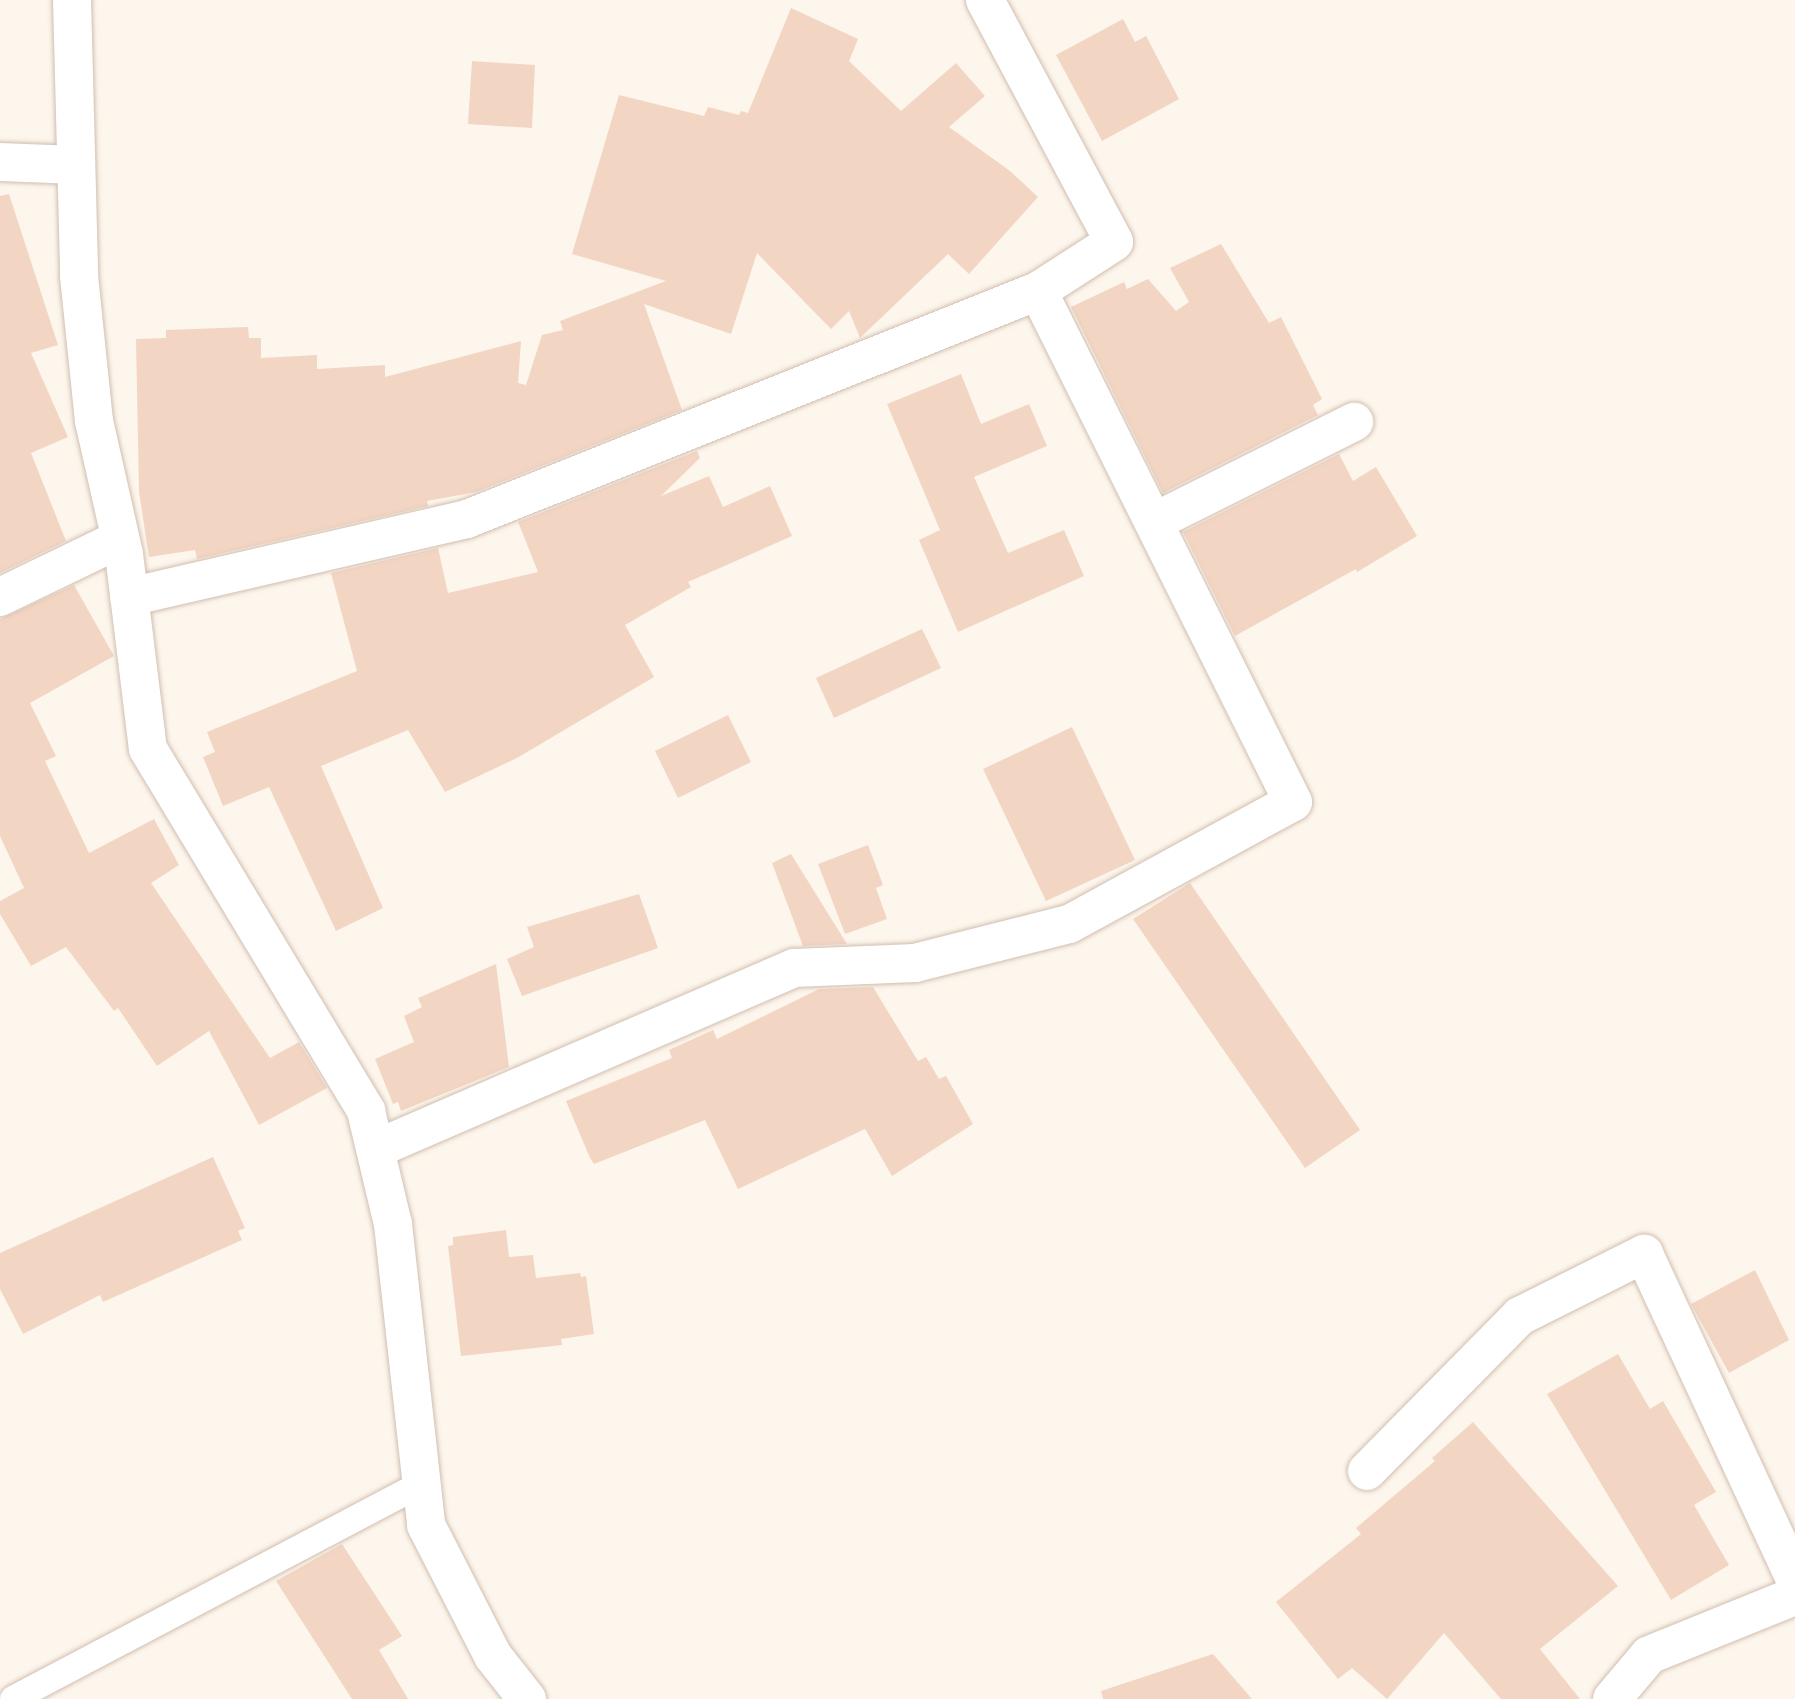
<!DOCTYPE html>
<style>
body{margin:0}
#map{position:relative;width:1795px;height:1699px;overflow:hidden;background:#fdf6ec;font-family:"DM Sans",sans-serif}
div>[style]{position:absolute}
.building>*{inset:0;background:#f3d5c3}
.roads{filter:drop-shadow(0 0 2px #d1beb0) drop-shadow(0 0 2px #d1beb0)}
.lane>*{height:26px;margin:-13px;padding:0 13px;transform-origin:13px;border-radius:13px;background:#fff}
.street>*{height:38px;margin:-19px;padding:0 19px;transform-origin:19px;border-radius:19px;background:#fff}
span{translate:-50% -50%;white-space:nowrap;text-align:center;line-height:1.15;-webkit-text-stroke:5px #fffaf3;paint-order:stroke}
</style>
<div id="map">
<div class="building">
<i style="clip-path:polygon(791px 8px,858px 39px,849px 61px,901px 111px,956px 63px,985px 96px,949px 127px,1010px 171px,1038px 197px,969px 274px,948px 254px,860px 338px,849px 311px,831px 329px,757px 253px,731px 334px,644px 304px,682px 410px,476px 492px,427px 501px,428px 506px,197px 559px,195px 550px,149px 557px,139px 492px,136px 339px,166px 338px,166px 330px,248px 327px,249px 338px,261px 338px,261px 358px,317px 355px,317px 369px,385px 365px,385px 377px,521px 341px,518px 383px,526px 385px,542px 335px,563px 330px,560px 321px,666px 281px,572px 254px,619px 95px,704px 116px,708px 107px,739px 115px,741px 111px,748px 113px)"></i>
<i style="clip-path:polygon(1123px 19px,1135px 42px,1146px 36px,1179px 99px,1102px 141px,1056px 55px)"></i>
<i style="clip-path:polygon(472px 61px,535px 65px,532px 128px,468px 124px)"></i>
<i style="clip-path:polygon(9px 194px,58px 345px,31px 353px,68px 437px,31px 453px,66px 541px,0 573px,0 196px)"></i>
<i style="clip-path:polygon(1221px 244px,1269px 323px,1281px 317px,1322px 399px,1313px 405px,1318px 415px,1163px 493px,1071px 307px,1124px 282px,1127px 289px,1148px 279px,1176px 311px,1189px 302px,1170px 268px)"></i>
<i style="clip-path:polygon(961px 374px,981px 424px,1029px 404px,1047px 446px,974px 477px,1008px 553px,1064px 530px,1084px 576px,958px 632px,919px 540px,940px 530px,887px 404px)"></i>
<i style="clip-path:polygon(697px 451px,700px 458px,661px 496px,709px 476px,723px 507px,770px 486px,792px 536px,688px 582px,691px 587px,625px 625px,654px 677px,517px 758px,445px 792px,408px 730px,321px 766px,383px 908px,336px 931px,269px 787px,223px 806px,203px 757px,215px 752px,207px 732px,357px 671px,331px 573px,438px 548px,448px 593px,538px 572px,518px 522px)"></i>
<i style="clip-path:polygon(1339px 454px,1353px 481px,1376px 467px,1417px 536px,1357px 572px,1356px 569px,1235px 636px,1183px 532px)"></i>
<i style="clip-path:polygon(74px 585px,114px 656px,30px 703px,56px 756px,45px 761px,89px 853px,154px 819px,179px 865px,151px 883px,270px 1058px,299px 1042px,327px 1088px,259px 1125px,209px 1031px,157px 1066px,118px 1008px,114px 1011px,66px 947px,31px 966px,0 914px,0 901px,24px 888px,0 836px,0 619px)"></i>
<i style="clip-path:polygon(922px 629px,941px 668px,834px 718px,816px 678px)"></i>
<i style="clip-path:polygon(728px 715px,751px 762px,678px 798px,655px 751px)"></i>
<i style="clip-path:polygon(1072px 727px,1135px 860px,1046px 901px,983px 769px)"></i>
<i style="clip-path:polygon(868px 845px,883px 885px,876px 888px,887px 919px,845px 934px,818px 864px)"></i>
<i style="clip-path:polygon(791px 854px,847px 944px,803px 946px,772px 863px)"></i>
<i style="clip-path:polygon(1190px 883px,1360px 1130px,1305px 1168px,1133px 919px)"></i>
<i style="clip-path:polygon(639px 894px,658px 948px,522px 996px,507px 959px,534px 947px,527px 927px)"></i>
<i style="clip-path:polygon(496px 964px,509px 1067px,401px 1111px,398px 1102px,393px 1104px,375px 1059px,414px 1042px,404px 1016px,422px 1007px,418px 998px)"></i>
<i style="clip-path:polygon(873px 987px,918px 1061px,926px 1057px,939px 1079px,946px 1076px,973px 1124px,892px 1176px,865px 1129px,738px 1189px,705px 1120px,594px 1164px,590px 1158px,566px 1101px,672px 1058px,669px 1050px,713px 1030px,717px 1039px,819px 989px)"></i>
<i style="clip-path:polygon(213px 1157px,245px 1228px,238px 1231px,242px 1240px,103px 1302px,100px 1295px,23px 1334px,0 1289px,0 1253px)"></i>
<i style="clip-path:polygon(506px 1230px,509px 1257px,533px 1255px,536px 1278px,580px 1273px,581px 1277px,586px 1276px,594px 1334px,561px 1339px,562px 1345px,461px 1356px,448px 1246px,453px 1245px,453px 1237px)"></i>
<i style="clip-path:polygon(1755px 1270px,1789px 1340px,1729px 1373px,1691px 1304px)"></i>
<i style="clip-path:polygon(1618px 1354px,1650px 1409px,1663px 1401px,1716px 1492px,1694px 1505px,1729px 1565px,1671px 1600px,1547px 1394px)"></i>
<i style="clip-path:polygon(1473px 1422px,1618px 1586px,1540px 1649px,1580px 1699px,1501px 1699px,1444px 1633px,1387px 1699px,1352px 1668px,1338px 1679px,1276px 1602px,1361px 1534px,1356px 1528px,1435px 1461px,1432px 1458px)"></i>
<i style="clip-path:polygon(342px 1544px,402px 1636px,379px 1650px,408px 1699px,352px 1699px,276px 1581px)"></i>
<i style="clip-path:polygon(1213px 1654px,1252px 1699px,1103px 1699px,1101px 1691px)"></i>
</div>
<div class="roads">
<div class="lane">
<i style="left:13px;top:1699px;width:461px;rotate:-27.8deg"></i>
</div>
<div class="street">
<i style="left:72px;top:0;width:276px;rotate:88.5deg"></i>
<i style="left:79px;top:276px;width:146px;rotate:84.1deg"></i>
<i style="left:94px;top:421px;width:136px;rotate:77.3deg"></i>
<i style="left:124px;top:554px;width:196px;rotate:83deg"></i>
<i style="left:148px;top:749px;width:423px;rotate:58.9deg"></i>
<i style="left:366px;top:1111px;width:116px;rotate:76.6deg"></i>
<i style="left:393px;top:1224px;width:303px;rotate:83.7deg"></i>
<i style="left:426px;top:1525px;width:147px;rotate:62.9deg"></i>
<i style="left:493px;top:1656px;width:55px;rotate:51.7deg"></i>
<i style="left:985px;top:0;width:274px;rotate:61.9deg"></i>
<i style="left:1114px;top:242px;width:90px;rotate:147.2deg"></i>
<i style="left:0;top:162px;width:76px;rotate:2.3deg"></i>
<i style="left:1154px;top:522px;width:224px;rotate:-26.6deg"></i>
<i style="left:0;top:597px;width:133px;rotate:-25.8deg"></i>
<i style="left:129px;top:597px;width:347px;rotate:-13deg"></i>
<i style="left:467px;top:519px;width:615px;rotate:-21.77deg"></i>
<i style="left:1038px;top:291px;width:571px;rotate:63.48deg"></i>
<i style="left:1293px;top:802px;width:255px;rotate:151.4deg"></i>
<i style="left:1069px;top:924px;width:159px;rotate:165.8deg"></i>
<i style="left:915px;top:963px;width:121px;rotate:177.6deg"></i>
<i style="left:794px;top:968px;width:456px;rotate:156.6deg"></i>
<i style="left:1367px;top:1471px;width:218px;rotate:-45.4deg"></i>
<i style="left:1520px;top:1316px;width:139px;rotate:-26.6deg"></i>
<i style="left:1644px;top:1254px;width:359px;rotate:65.1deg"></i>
<i style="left:1612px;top:1699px;width:57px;rotate:-49.9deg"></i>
<i style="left:1649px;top:1655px;width:157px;rotate:-22deg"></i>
</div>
</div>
</div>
